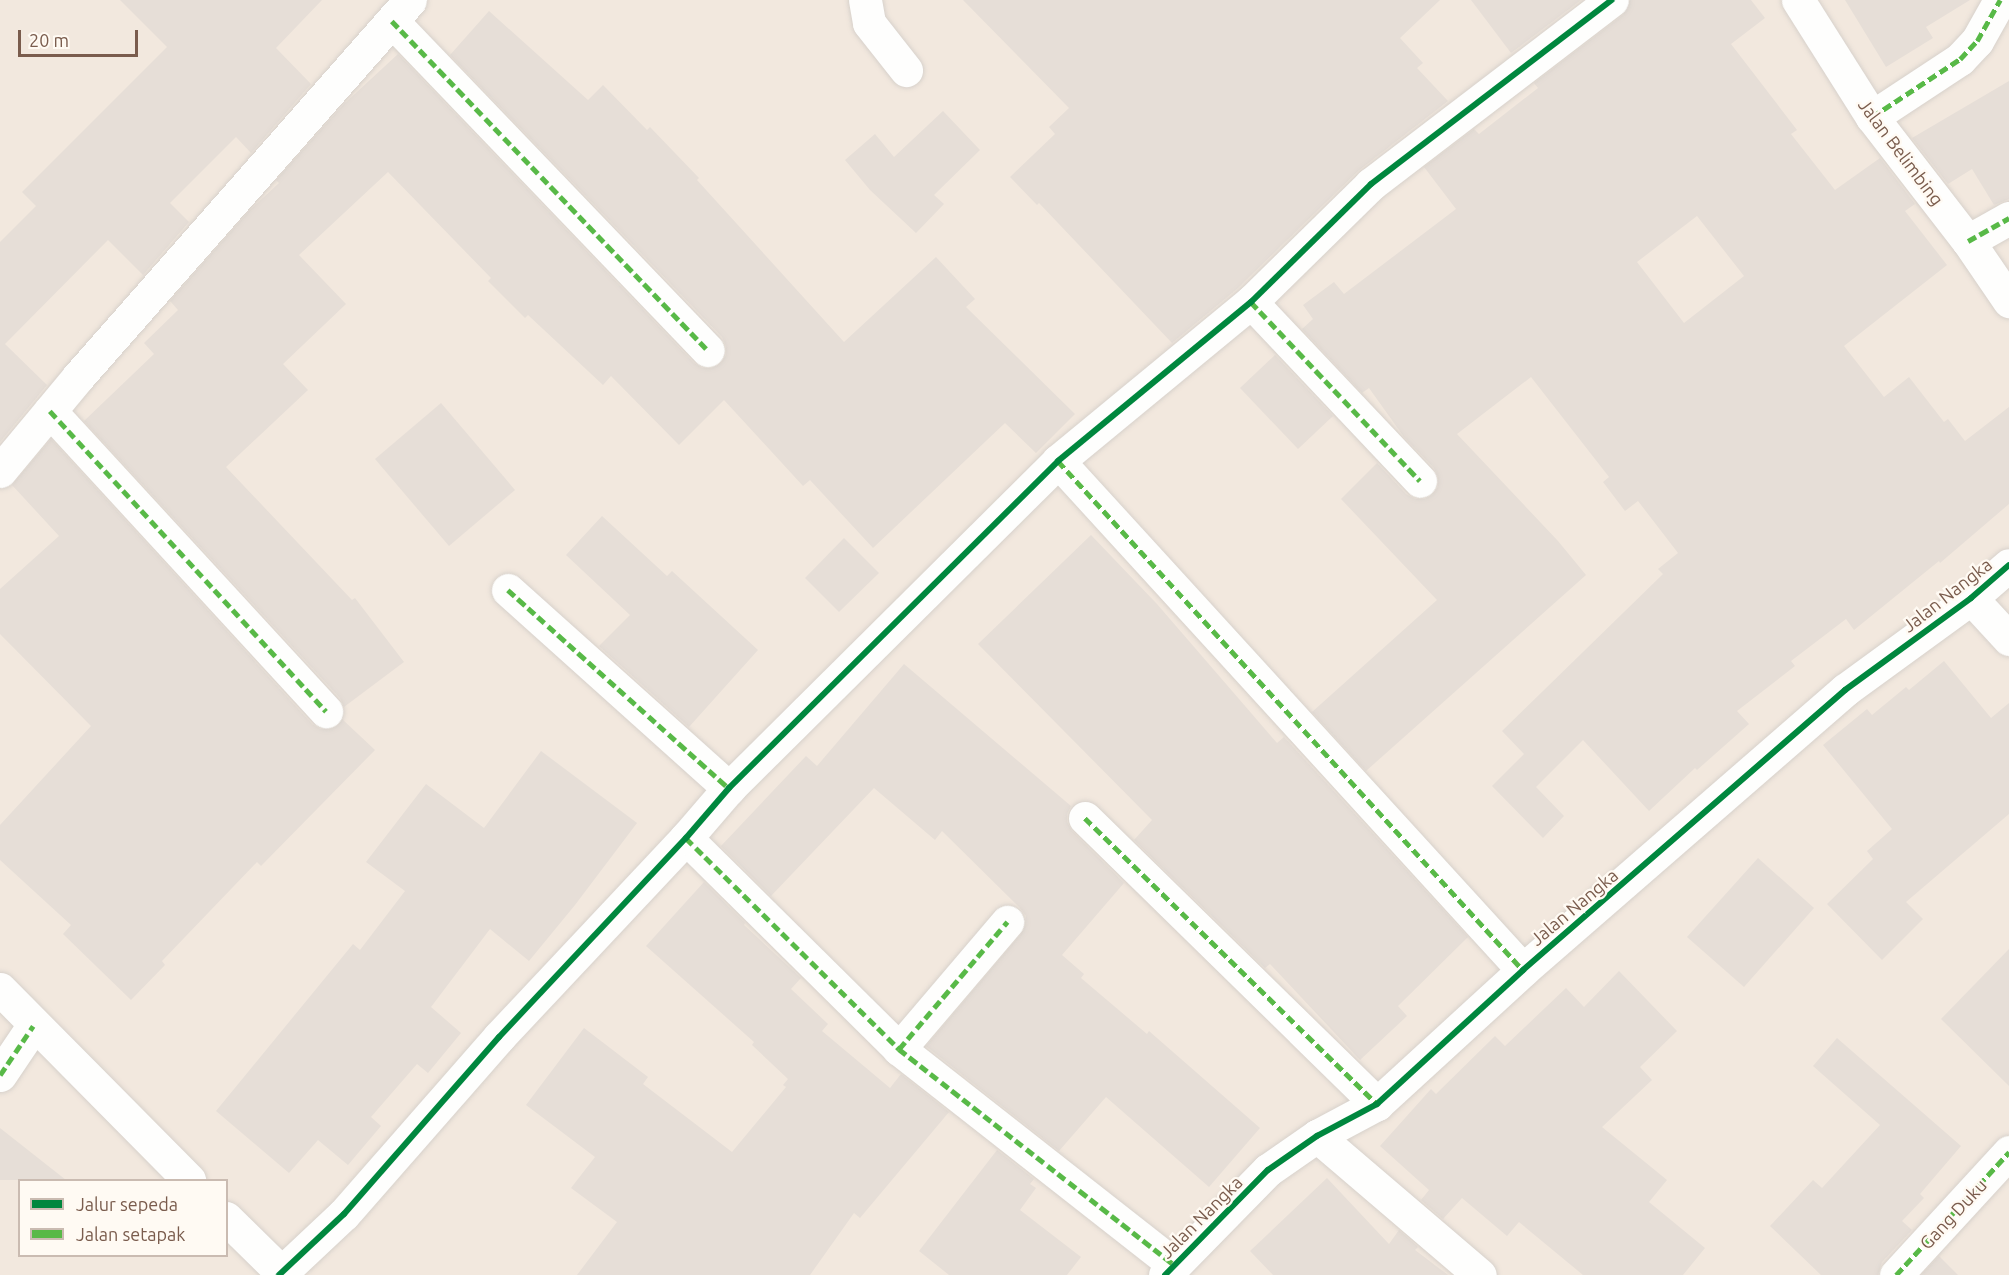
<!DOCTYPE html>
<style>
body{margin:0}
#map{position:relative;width:2009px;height:1275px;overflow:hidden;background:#f9f5f0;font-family:Ubuntu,sans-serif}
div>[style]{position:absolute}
.residential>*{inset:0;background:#f2e8de}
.building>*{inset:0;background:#e6ded7}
.roads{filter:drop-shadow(0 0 2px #d7d1cb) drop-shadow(0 0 2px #d7d1cb)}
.minor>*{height:33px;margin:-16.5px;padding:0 16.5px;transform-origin:16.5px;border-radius:16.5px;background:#fefefd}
.quiet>*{height:4.5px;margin-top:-2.25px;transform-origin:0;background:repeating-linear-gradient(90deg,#58b947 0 9px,transparent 0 13.5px)}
.cycleway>*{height:6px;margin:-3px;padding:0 3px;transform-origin:3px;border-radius:3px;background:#00873e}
span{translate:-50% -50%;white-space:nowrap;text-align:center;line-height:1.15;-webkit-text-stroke:4.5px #fffaf3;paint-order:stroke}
.street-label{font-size:18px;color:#7a5c4d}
.legend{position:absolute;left:18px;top:1179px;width:210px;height:78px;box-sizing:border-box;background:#fffaf3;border:2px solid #cabbb1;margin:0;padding:8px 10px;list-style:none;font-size:18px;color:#7a5c4d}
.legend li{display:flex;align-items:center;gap:12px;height:30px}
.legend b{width:30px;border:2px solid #cabbb1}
.scale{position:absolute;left:18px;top:30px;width:120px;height:27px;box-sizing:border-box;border:3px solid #7a5c4d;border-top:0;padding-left:8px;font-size:18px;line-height:21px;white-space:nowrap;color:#7a5c4d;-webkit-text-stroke:4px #fffaf3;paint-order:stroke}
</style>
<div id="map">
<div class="residential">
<i style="clip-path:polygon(evenodd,0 0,2009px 0,2009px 1275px,0 1275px,0 0,20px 1180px,226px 1180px,226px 1256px,20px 1256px,20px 1180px)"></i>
</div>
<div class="building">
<i style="clip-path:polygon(120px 0,322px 0,276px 48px,311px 84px,251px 153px,236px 137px,170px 203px,189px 222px,143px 275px,108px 240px,5px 344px,47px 385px,0 442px,0 242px,36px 206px,22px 192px,167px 47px)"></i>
<i style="clip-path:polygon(963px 0,1440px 0,1400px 38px,1423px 63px,1417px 68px,1448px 101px,1358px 171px,1238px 288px,1172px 343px,1039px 203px,1037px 205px,1010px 177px,1055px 134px,1049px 127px,1069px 108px)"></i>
<i style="clip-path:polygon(1471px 0,1581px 0,1511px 53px)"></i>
<i style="clip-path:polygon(evenodd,1630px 0,1751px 0,1765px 18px,1731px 44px,1797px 130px,1791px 134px,1835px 190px,1880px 158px,1915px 204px,1905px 211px,1947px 265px,1844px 346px,1884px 397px,1909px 377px,1944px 422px,1948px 419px,1965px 441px,2009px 407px,2009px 504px,1940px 563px,1939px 561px,1854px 630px,1846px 619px,1791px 661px,1795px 666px,1737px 711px,1749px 724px,1697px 770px,1695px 768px,1649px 811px,1583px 740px,1536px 787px,1564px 816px,1543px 838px,1492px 786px,1524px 754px,1502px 731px,1663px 574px,1658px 569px,1678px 553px,1638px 501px,1625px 511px,1603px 482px,1609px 477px,1531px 377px,1457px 434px,1558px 541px,1586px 575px,1366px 771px,1312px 712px,1437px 600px,1341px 499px,1377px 463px,1406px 494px,1415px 499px,1425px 499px,1432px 495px,1438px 487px,1438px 477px,1434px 468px,1404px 437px,1369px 388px,1362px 393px,1302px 329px,1313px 319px,1303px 305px,1334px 282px,1344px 294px,1456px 209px,1424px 167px,1474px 129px,1479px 134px,1538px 88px,1534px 83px,1623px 15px,1630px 0,1697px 216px,1744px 276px,1684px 323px,1637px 262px,1697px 216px)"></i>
<i style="clip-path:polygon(1845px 0,1970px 0,1926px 27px,1933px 38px,1886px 67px)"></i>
<i style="clip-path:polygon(489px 11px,588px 100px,603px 85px,647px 130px,650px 127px,699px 178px,697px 180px,844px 342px,936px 257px,975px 299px,966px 307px,1075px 414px,1036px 453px,1005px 423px,873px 548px,810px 480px,803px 486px,724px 400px,679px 445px,611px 376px,603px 385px,528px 315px,525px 318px,488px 281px,491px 278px,388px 172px,299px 255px,346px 304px,283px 364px,308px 390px,226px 467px,352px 600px,355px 598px,404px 662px,344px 707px,340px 698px,84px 421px,154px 354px,144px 343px,178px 310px,170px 301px,250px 210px,279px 183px,276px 180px,344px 104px,398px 54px,694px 363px,702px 368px,712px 368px,721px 363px,726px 355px,726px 346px,722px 337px,450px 55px)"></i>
<i style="clip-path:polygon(2009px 81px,2009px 199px,1994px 205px,1972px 169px,1948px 184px,1912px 138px)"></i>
<i style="clip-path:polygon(943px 111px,980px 150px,934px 195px,944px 204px,916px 233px,870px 190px,845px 160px,875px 134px,894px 157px)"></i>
<i style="clip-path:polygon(1275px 355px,1333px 416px,1298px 449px,1240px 388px)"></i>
<i style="clip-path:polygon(441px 403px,515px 490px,449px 546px,375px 459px)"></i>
<i style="clip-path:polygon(51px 439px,312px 724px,320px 729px,330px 729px,338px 725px,342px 719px,375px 750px,261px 866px,257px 862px,162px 961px,165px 965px,131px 1000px,63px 934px,71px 925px,0 860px,0 825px,91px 726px,0 634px,0 589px,59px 536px,12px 485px)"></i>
<i style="clip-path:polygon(602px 516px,667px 576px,672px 571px,758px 650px,689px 727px,599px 646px,630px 615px,566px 555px)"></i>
<i style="clip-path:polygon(1091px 535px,1157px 604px,1277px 743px,1284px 737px,1468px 937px,1398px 1006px,1407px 1016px,1360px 1060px,1270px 964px,1265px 968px,1134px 840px,1152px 820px,978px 644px)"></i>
<i style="clip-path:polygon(844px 538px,879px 573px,839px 612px,805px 578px)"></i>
<i style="clip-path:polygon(1944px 661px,1991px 718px,2009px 703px,2009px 814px,1906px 902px,1923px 919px,1882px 960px,1827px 904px,1873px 859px,1867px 851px,1892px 829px,1823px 745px,1867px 709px,1872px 715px,1906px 687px,1909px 690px)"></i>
<i style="clip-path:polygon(904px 664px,1071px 806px,1067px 814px,1067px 822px,1072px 831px,1124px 883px,1062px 955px,1084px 974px,1081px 978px,1147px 1034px,1149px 1031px,1260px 1128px,1209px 1187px,1106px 1097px,1059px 1151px,926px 1046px,1021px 934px,1025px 925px,1026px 916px,1020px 908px,942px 831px,935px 840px,874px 788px,771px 896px,721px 846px,806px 756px,817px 766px)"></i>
<i style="clip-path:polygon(541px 751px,637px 823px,575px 905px,529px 961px,490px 929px,431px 1007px,461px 1033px,428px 1073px,417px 1064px,371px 1117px,381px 1126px,348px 1165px,318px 1140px,289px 1173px,216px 1111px,353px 944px,360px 950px,405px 891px,366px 862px,426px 784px,484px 828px)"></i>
<i style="clip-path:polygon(1758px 858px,1814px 908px,1744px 987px,1687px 937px)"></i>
<i style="clip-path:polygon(704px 882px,745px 923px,744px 925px,801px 978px,791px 989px,828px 1024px,822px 1031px,890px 1088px,901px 1074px,949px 1112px,860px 1218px,854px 1213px,810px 1275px,577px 1275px,617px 1222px,571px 1188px,595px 1157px,526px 1105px,584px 1028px,648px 1077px,643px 1084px,732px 1152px,786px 1087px,783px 1085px,788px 1079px,752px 1045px,754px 1042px,646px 946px)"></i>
<i style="clip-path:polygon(2009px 949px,2009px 1086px,1941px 1019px)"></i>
<i style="clip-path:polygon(1619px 971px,1677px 1031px,1640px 1067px,1652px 1080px,1602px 1127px,1667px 1180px,1649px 1202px,1705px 1248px,1683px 1275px,1583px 1275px,1519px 1222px,1507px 1236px,1462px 1198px,1443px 1219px,1421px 1200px,1429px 1190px,1380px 1146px,1431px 1089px,1436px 1094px,1495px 1036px,1505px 1046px,1566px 988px,1584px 1007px)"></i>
<i style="clip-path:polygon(1837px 1038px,1961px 1146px,1920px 1194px,1924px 1198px,1902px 1221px,1912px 1230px,1882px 1262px,1878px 1275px,1821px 1275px,1770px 1226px,1813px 1180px,1822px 1188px,1880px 1125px,1813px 1066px)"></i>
<i style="clip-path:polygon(0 1128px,66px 1180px,0 1180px)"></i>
<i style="clip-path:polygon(997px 1150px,1034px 1179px,1030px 1184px,1036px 1188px,1020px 1210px,1081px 1257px,1067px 1275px,949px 1275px,919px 1251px)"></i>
<i style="clip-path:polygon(1327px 1178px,1389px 1244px,1399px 1230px,1418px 1247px,1415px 1250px,1448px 1275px,1273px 1275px,1250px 1251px)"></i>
<i style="clip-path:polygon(1939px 1256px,1958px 1275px,1921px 1275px)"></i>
</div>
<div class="roads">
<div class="minor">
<i style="left:865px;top:0;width:23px;rotate:80deg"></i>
<i style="left:869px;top:23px;width:60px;rotate:51.8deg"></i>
<i style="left:1798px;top:0;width:138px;rotate:57.7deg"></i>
<i style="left:1872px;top:117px;width:157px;rotate:52.3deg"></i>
<i style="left:1968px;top:241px;width:73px;rotate:55.7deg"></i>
<i style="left:392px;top:21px;width:456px;rotate:46.2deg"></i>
<i style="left:1872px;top:117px;width:105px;rotate:-33.4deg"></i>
<i style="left:1960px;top:59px;width:25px;rotate:-47deg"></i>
<i style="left:1977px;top:41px;width:47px;rotate:-60.7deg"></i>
<i style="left:1968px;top:241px;width:47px;rotate:-29.3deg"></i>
<i style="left:1251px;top:302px;width:246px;rotate:46.6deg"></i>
<i style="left:50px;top:411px;width:408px;rotate:47.4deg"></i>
<i style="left:1058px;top:461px;width:689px;rotate:47.59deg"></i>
<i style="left:0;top:471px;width:122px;rotate:-50.3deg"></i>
<i style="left:78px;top:377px;width:502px;rotate:-48.63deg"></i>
<i style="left:508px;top:590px;width:297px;rotate:41.9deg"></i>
<i style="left:1971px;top:598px;width:56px;rotate:47.2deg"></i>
<i style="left:1085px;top:818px;width:409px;rotate:44.4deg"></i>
<i style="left:686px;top:838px;width:300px;rotate:44.7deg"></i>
<i style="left:899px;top:1049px;width:350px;rotate:38.1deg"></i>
<i style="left:0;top:989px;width:269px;rotate:45.3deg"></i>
<i style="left:899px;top:1049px;width:167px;rotate:-49.6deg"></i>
<i style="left:0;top:1075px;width:59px;rotate:-56deg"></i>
<i style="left:1317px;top:1136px;width:214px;rotate:40.5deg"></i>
<i style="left:226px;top:1218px;width:81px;rotate:44.5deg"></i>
<i style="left:279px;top:1275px;width:89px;rotate:-43.2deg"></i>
<i style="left:344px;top:1214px;width:235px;rotate:-48.8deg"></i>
<i style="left:499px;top:1037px;width:273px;rotate:-46.8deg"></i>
<i style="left:686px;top:838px;width:66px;rotate:-49.3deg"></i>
<i style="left:729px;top:788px;width:464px;rotate:-44.8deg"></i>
<i style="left:1058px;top:461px;width:250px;rotate:-39.5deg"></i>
<i style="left:1251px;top:302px;width:168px;rotate:-44.5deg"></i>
<i style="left:1371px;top:184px;width:303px;rotate:-37.4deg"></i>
<i style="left:1165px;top:1275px;width:147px;rotate:-45.6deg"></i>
<i style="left:1268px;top:1170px;width:60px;rotate:-34.8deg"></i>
<i style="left:1317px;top:1136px;width:68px;rotate:-28.1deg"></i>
<i style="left:1377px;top:1104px;width:198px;rotate:-42.5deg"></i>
<i style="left:1523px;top:970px;width:427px;rotate:-41deg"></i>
<i style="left:1845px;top:690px;width:156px;rotate:-36.1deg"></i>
<i style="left:1971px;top:598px;width:50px;rotate:-41deg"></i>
<i style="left:1896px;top:1275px;width:167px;rotate:-47.4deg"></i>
</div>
</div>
<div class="quiet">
<i style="left:392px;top:21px;width:456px;rotate:46.2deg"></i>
<i style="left:1872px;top:117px;width:105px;rotate:-33.4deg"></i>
<i style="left:1960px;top:59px;width:25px;rotate:-47deg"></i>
<i style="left:1977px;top:41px;width:47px;rotate:-60.7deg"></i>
<i style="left:1968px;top:241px;width:47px;rotate:-29.3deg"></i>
<i style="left:1251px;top:302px;width:246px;rotate:46.6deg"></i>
<i style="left:50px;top:411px;width:408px;rotate:47.4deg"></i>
<i style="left:1058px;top:461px;width:689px;rotate:47.59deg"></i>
<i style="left:508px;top:590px;width:297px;rotate:41.9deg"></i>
<i style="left:1085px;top:818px;width:409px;rotate:44.4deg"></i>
<i style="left:686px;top:838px;width:300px;rotate:44.7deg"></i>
<i style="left:899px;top:1049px;width:350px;rotate:38.1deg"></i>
<i style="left:899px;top:1049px;width:167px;rotate:-49.6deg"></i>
<i style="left:0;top:1075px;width:59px;rotate:-56deg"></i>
<i style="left:1896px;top:1275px;width:167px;rotate:-47.4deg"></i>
</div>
<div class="cycleway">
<i style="left:279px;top:1275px;width:89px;rotate:-43.2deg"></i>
<i style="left:344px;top:1214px;width:235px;rotate:-48.8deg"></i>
<i style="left:499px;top:1037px;width:273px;rotate:-46.8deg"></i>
<i style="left:686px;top:838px;width:66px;rotate:-49.3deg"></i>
<i style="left:729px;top:788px;width:464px;rotate:-44.8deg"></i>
<i style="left:1058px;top:461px;width:250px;rotate:-39.5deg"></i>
<i style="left:1251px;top:302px;width:168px;rotate:-44.5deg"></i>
<i style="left:1371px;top:184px;width:303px;rotate:-37.4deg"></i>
<i style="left:1165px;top:1275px;width:147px;rotate:-45.6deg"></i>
<i style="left:1268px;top:1170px;width:60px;rotate:-34.8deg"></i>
<i style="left:1317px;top:1136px;width:68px;rotate:-28.1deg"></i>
<i style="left:1377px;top:1104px;width:198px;rotate:-42.5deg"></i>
<i style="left:1523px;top:970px;width:427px;rotate:-41deg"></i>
<i style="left:1845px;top:690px;width:156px;rotate:-36.1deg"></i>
<i style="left:1971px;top:598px;width:50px;rotate:-41deg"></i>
</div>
<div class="street-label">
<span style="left:1901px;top:152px;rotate:53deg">Jalan Belimbing</span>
<span style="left:1947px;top:595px;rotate:-38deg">Jalan Nangka</span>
<span style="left:1574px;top:907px;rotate:-40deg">Jalan Nangka</span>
<span style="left:1953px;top:1214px;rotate:-47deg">Gang Duku</span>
<span style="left:1201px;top:1217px;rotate:-45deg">Jalan Nangka</span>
</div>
<ul class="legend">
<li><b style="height:8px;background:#00873e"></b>Jalur sepeda</li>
<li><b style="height:8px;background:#58b947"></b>Jalan setapak</li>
</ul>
<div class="scale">20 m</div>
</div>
